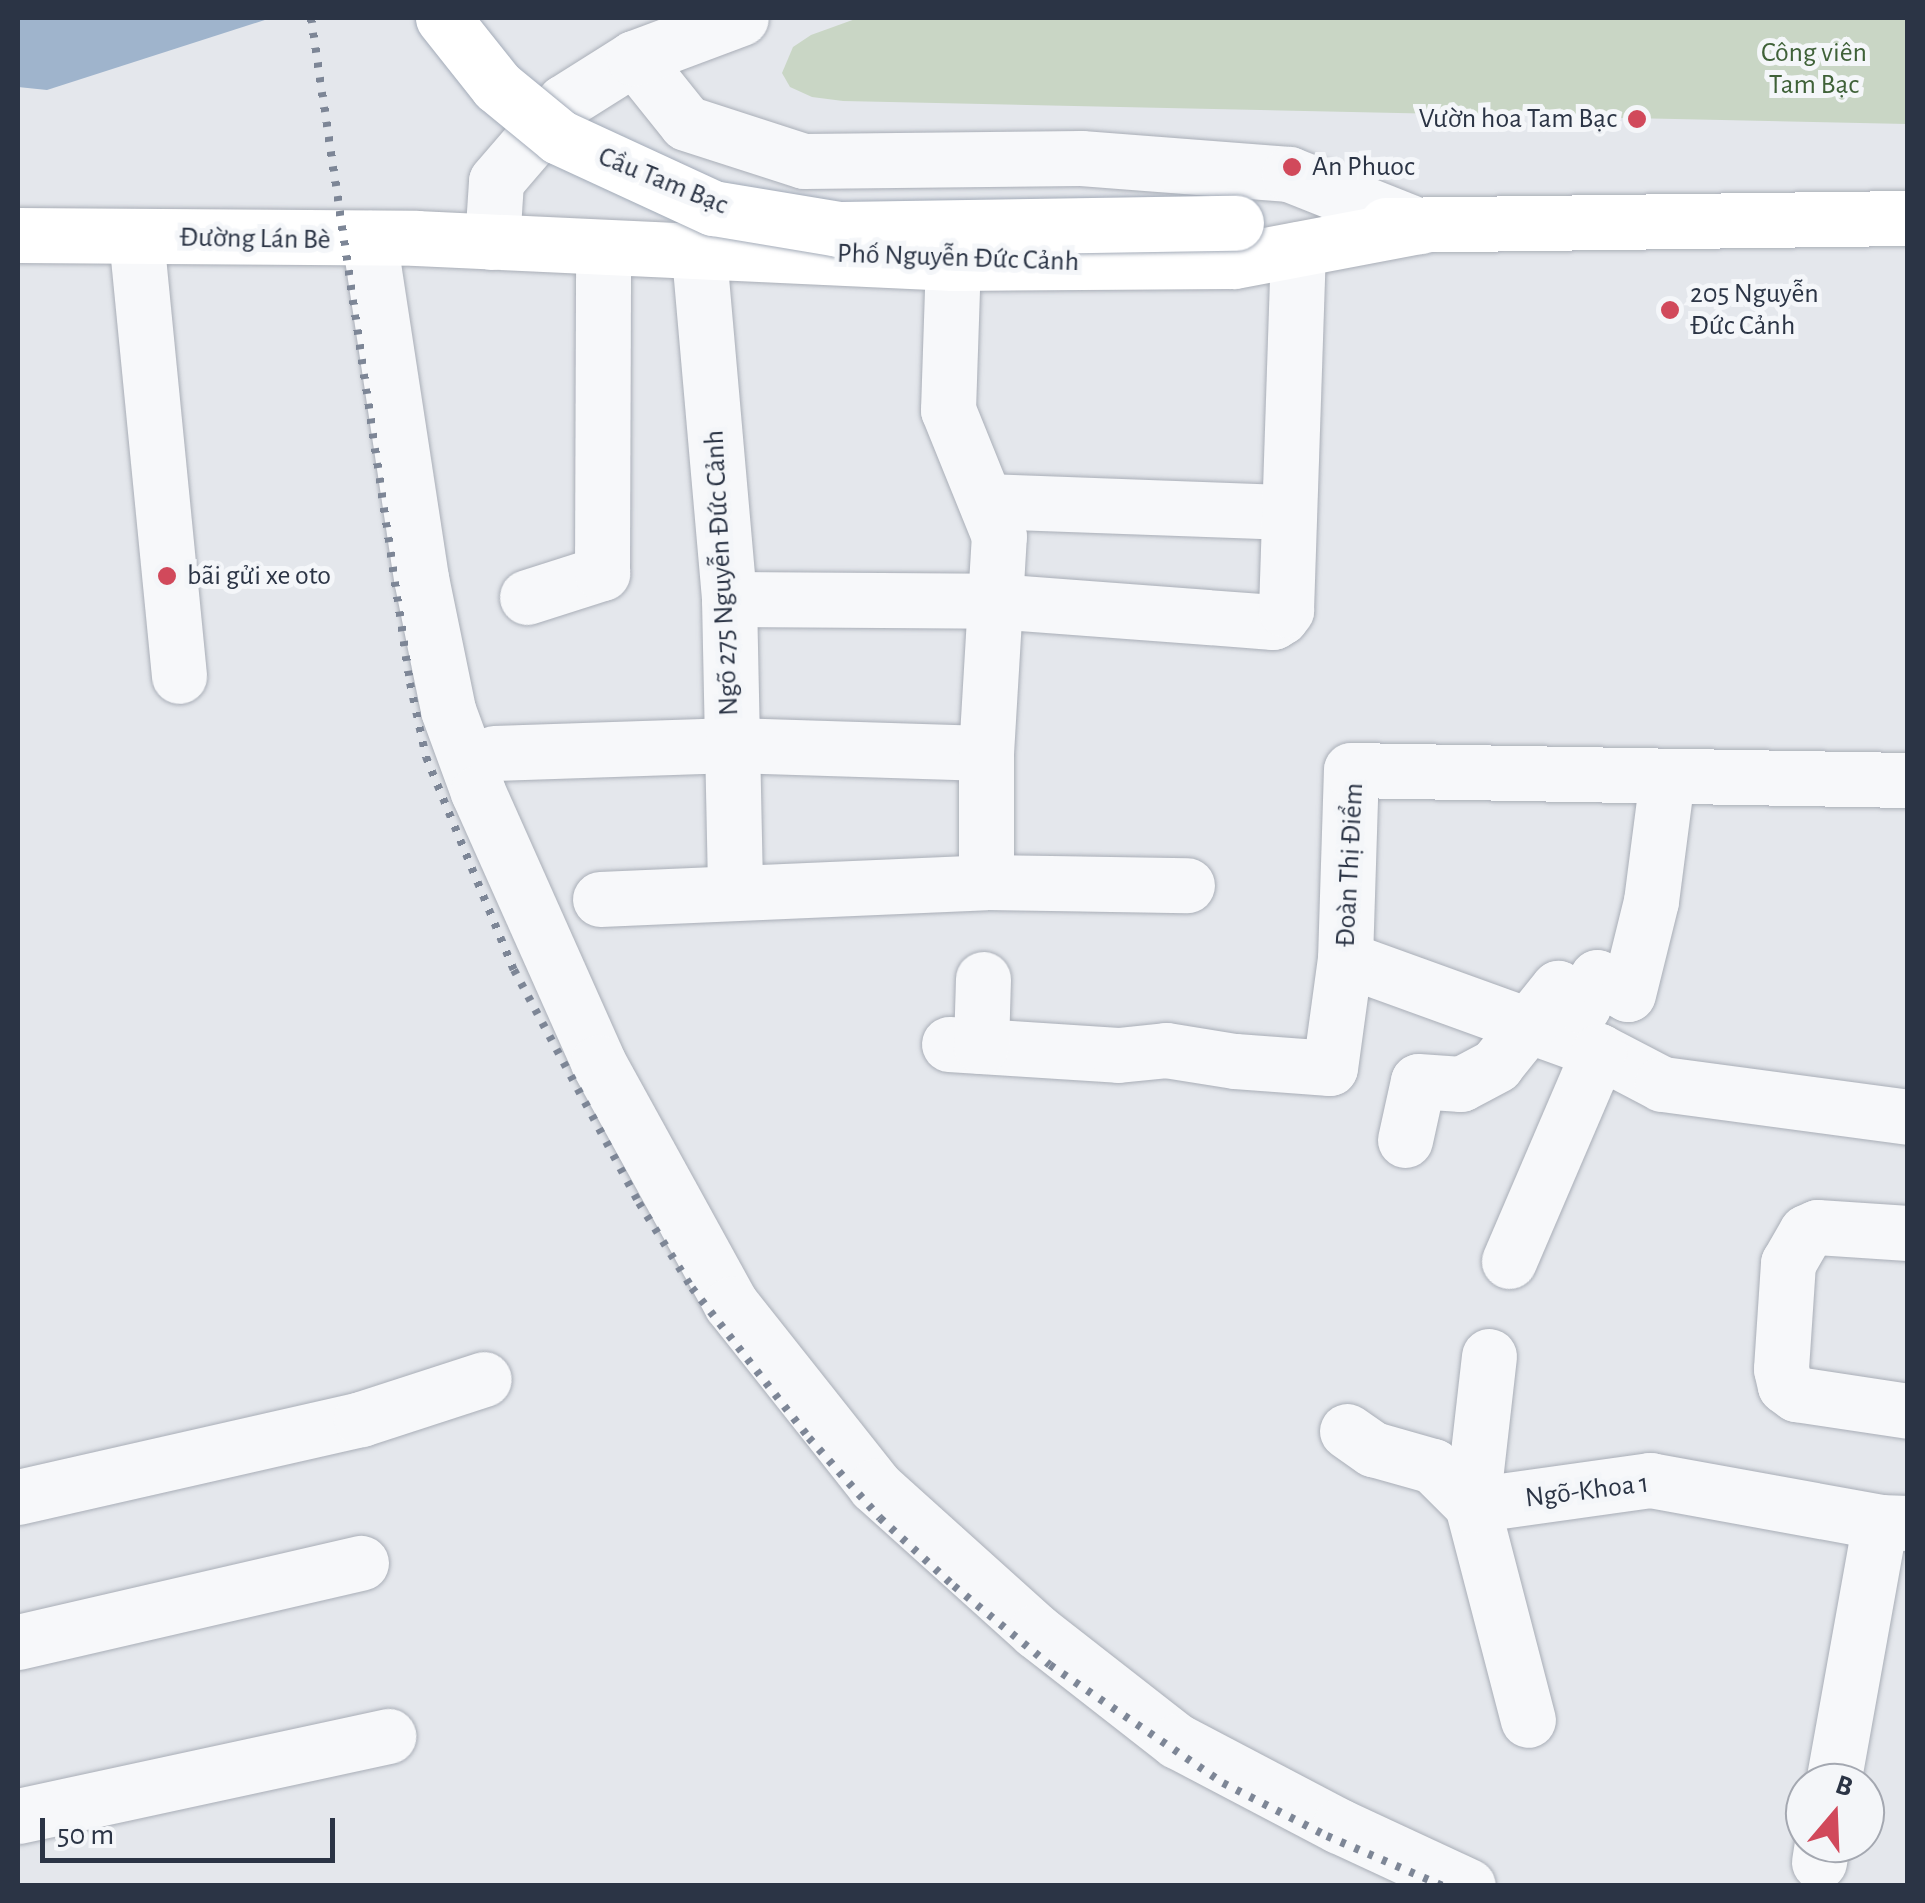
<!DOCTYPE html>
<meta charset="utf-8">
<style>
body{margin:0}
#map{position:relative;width:1925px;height:1903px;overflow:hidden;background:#e4e7ec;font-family:"Alegreya Sans",sans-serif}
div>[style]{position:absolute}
.green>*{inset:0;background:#c9d6c5}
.water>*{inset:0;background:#9fb4cc}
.roads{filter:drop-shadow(0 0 2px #a9aeb7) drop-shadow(0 0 2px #a9aeb7)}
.minor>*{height:55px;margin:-27.5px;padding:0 27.5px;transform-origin:27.5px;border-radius:27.5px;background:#f7f8fa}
.major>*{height:55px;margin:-27.5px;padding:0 27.5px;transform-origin:27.5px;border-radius:27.5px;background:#fff}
.rail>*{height:8px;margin-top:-4px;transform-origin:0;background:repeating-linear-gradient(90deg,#7d8696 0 5px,transparent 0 15px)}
.bridges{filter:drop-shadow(0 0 2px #a3abb8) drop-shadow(0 0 2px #a3abb8)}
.major-bridge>*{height:55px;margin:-27.5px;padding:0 27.5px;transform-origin:27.5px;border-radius:27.5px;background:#fff}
.dots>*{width:28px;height:28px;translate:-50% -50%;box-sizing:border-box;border:5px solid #f4f6f9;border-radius:50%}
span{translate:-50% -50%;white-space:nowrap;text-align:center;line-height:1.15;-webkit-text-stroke:10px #f4f6f9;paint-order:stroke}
.park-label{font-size:28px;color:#3f6138}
.poi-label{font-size:28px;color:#2b3445}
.right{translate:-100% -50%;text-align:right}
.left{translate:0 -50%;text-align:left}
.street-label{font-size:28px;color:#2b3445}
.frame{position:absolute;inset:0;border:20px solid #2b3445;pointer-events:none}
.north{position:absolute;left:1785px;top:1763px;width:100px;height:100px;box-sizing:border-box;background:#f4f6f9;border:2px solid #a4a8b1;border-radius:50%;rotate:19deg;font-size:28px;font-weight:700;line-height:40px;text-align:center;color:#2b3445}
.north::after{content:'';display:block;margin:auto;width:35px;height:45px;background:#d1495b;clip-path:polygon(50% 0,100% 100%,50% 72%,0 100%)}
.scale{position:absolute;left:40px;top:1818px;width:295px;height:45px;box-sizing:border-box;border:5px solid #2b3445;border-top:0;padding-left:12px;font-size:30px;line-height:35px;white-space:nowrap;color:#2b3445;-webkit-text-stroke:8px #f4f6f9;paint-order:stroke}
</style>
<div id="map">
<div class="green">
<i style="clip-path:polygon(858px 18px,1907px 18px,1907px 124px,843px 101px,812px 97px,790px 87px,782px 73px,793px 47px,811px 35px)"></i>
</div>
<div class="water">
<i style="clip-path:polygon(18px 18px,271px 18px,47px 90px,18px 87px)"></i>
</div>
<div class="roads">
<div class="minor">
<i style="left:634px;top:58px;width:83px;rotate:51.3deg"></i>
<i style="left:686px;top:123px;width:124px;rotate:17.9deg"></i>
<i style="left:804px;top:161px;width:277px;rotate:-0.6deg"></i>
<i style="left:1081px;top:158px;width:209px;rotate:4.4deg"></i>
<i style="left:1289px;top:174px;width:141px;rotate:21.7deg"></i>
<i style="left:136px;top:237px;width:441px;rotate:84.4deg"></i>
<i style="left:369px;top:238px;width:344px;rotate:81.3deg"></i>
<i style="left:421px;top:578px;width:135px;rotate:78.4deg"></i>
<i style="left:448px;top:710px;width:87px;rotate:69.9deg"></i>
<i style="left:478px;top:792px;width:295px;rotate:66deg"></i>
<i style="left:598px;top:1062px;width:276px;rotate:61.2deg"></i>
<i style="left:731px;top:1304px;width:232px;rotate:51.6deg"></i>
<i style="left:875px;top:1486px;width:217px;rotate:42deg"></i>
<i style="left:1036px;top:1631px;width:179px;rotate:38deg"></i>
<i style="left:1177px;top:1741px;width:183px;rotate:27.7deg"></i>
<i style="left:1339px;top:1826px;width:142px;rotate:24.9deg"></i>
<i style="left:492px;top:242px;width:61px;rotate:-86.2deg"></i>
<i style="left:496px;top:181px;width:104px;rotate:-49.3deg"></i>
<i style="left:564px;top:102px;width:83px;rotate:-32.2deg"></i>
<i style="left:634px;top:58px;width:114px;rotate:-20.5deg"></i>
<i style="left:699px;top:255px;width:345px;rotate:85deg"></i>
<i style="left:729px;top:599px;width:293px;rotate:88.8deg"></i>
<i style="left:986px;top:501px;width:303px;rotate:2.1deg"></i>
<i style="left:527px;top:597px;width:79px;rotate:-17.7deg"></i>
<i style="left:602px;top:573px;width:325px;rotate:-89.8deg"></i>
<i style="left:729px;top:599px;width:265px;rotate:0.4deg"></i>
<i style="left:994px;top:601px;width:280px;rotate:4.3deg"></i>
<i style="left:1273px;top:622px;width:9px;rotate:-32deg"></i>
<i style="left:1281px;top:617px;width:9px;rotate:-54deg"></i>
<i style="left:1286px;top:610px;width:361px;rotate:-88.1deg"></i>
<i style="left:494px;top:753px;width:238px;rotate:-1.9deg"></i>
<i style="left:732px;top:745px;width:254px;rotate:1.8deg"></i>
<i style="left:986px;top:882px;width:201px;rotate:0.9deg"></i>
<i style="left:600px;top:899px;width:386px;rotate:-2.5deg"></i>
<i style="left:986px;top:882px;width:129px;rotate:-90deg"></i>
<i style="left:986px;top:753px;width:217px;rotate:-86.6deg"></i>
<i style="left:999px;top:536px;width:136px;rotate:-112deg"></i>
<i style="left:948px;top:410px;width:147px;rotate:-88.1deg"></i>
<i style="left:1345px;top:959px;width:270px;rotate:19.9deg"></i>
<i style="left:1599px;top:1051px;width:71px;rotate:27.6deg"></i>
<i style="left:1662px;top:1084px;width:248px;rotate:7.6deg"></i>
<i style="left:949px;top:1044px;width:169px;rotate:3.7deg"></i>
<i style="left:1118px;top:1055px;width:48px;rotate:-5.9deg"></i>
<i style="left:1166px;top:1050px;width:70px;rotate:9.1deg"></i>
<i style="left:1235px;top:1061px;width:95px;rotate:4.2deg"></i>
<i style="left:1330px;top:1068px;width:110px;rotate:-82.2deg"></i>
<i style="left:1345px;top:959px;width:189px;rotate:-88.2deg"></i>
<i style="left:1351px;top:770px;width:557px;rotate:1.03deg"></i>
<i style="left:981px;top:1046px;width:67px;rotate:-88.3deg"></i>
<i style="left:1405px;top:1140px;width:60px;rotate:-77.6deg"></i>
<i style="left:1418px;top:1081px;width:43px;rotate:4deg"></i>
<i style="left:1461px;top:1084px;width:40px;rotate:-28deg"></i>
<i style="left:1496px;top:1065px;width:99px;rotate:-51.2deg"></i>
<i style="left:1558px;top:988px;width:31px;rotate:36deg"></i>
<i style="left:1583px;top:1006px;width:32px;rotate:-64deg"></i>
<i style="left:1597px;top:977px;width:35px;rotate:29deg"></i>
<i style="left:1628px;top:994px;width:96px;rotate:-76.1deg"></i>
<i style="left:1651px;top:901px;width:125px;rotate:-82.6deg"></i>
<i style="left:1908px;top:1233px;width:91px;rotate:-176.2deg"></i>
<i style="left:1817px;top:1227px;width:12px;rotate:156deg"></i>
<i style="left:1806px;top:1232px;width:36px;rotate:120deg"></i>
<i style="left:1788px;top:1263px;width:106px;rotate:93.8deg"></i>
<i style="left:1781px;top:1369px;width:17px;rotate:77deg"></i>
<i style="left:1785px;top:1386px;width:14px;rotate:36deg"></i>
<i style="left:1796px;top:1394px;width:113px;rotate:8.6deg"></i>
<i style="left:1509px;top:1261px;width:228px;rotate:-66.8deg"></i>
<i style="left:1489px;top:1356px;width:150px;rotate:96.5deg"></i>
<i style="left:1472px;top:1505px;width:222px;rotate:75.4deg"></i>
<i style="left:1347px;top:1431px;width:32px;rotate:35deg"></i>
<i style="left:1373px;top:1449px;width:62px;rotate:15.8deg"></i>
<i style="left:1433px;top:1466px;width:55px;rotate:45deg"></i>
<i style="left:1472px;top:1505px;width:180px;rotate:-8deg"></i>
<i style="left:1650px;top:1480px;width:234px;rotate:10.3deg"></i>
<i style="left:1880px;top:1522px;width:28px;rotate:2deg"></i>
<i style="left:18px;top:1497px;width:352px;rotate:-12.8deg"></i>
<i style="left:361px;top:1419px;width:129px;rotate:-18deg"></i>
<i style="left:18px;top:1642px;width:352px;rotate:-13deg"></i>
<i style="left:1833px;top:1783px;width:265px;rotate:-79.8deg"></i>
<i style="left:18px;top:1816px;width:379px;rotate:-12.2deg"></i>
<i style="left:1819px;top:1862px;width:19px;rotate:-81deg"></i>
</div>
<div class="major">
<i style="left:1386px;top:225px;width:522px;rotate:-0.77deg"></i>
<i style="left:18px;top:235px;width:398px;rotate:0.4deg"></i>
<i style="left:416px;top:238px;width:538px;rotate:2.67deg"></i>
<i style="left:953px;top:263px;width:281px;rotate:-0.4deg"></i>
<i style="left:1234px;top:261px;width:189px;rotate:-10.7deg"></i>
</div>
</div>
<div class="rail">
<i style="left:311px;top:18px;width:672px;rotate:81.53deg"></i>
<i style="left:410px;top:683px;width:76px;rotate:77.8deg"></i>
<i style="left:426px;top:757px;width:230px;rotate:67.6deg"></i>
<i style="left:514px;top:970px;width:264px;rotate:61.8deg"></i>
<i style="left:639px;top:1203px;width:100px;rotate:58.1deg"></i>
<i style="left:692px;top:1288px;width:190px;rotate:52deg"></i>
<i style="left:809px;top:1438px;width:107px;rotate:48.4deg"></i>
<i style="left:880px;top:1518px;width:100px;rotate:42.6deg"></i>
<i style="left:954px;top:1586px;width:124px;rotate:39.5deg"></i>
<i style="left:1050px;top:1665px;width:209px;rotate:34.3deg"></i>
<i style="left:1223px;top:1783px;width:117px;rotate:27deg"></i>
<i style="left:1327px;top:1836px;width:126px;rotate:23.3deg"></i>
</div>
<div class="bridges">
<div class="major-bridge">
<i style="left:443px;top:18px;width:87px;rotate:51.5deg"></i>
<i style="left:497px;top:86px;width:80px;rotate:39.4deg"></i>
<i style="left:559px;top:137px;width:170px;rotate:24.8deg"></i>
<i style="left:713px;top:208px;width:127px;rotate:9.5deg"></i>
<i style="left:838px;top:229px;width:398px;rotate:-0.9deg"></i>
</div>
</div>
<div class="dots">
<i style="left:1637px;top:119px;background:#d1495b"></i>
<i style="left:1292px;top:167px;background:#d1495b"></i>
<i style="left:1670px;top:310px;background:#d1495b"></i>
<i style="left:167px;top:576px;background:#d1495b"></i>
</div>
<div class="park-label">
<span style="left:1814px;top:69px">Công viên<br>Tam Bạc</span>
</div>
<div class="poi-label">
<span class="right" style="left:1617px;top:119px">Vườn hoa Tam Bạc</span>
<span class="left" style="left:1312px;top:167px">An Phuoc</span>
<span class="left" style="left:1690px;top:310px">205 Nguyễn<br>Đức Cảnh</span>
<span class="left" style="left:187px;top:576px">bãi gửi xe oto</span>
</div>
<div class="street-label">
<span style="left:663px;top:181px;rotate:22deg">Cầu Tam Bạc</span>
<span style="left:255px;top:239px;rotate:1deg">Đường Lán Bè</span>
<span style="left:958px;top:258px;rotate:2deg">Phố Nguyễn Đức Cảnh</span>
<span style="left:722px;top:573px;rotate:-93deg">Ngõ 275 Nguyễn Đức Cảnh</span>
<span style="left:1350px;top:865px;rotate:-87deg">Đoàn Thị Điểm</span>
<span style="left:1587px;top:1491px;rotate:-7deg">Ngõ-Khoa 1</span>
</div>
<div class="frame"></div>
<div class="north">B</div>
<div class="scale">50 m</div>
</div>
